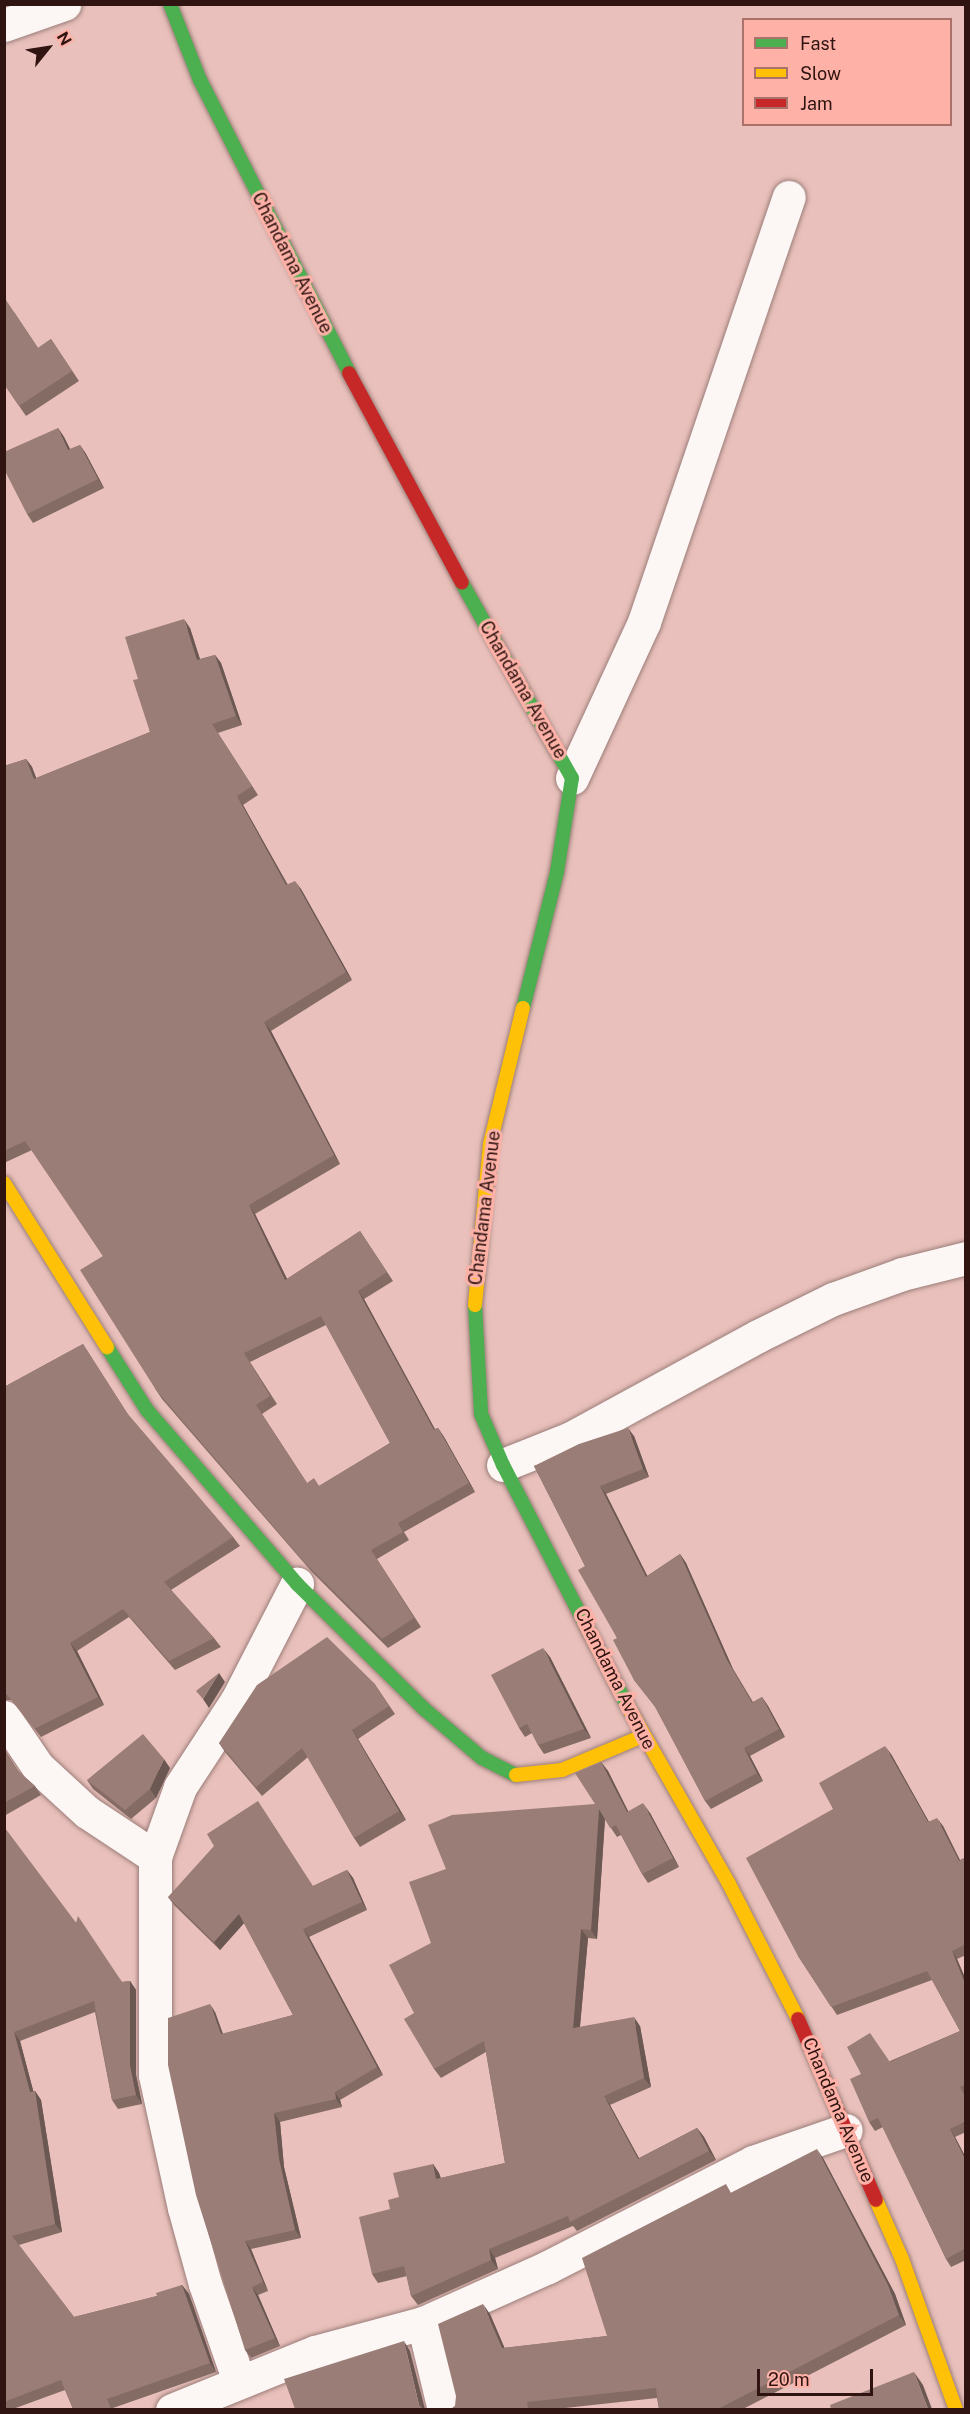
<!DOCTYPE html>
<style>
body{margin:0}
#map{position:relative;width:970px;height:2414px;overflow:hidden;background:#e9c0bb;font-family:"Public Sans",sans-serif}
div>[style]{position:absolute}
.roads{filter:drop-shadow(0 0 2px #9b7d79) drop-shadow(0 0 2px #9b7d79)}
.street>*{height:33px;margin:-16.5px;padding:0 16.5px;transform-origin:16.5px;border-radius:16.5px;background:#fcf6f5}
.fast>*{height:14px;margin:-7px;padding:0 7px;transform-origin:7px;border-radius:7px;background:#4caf50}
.slow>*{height:14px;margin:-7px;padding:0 7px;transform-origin:7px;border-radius:7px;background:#ffc107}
.jam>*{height:14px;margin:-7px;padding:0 7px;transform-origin:7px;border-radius:7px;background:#c62828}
.wall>*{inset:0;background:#846c65}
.shaded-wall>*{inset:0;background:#6c5853}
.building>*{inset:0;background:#9a7d76}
span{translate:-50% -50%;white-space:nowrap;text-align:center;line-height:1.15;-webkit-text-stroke:6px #fdb1a7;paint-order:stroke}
.street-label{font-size:18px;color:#2f1411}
.frame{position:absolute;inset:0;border:6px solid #2f1411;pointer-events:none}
.legend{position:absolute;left:742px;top:18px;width:210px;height:108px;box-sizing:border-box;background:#fdb1a7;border:2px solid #ab726b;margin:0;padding:8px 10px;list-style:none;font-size:18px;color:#2f1411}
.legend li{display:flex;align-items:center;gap:12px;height:30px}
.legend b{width:30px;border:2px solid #ab726b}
.north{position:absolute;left:18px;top:18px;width:60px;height:60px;-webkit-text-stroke:4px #fdb1a7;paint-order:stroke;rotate:60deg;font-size:16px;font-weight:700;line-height:24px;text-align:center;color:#2f1411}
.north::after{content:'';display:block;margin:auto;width:21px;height:27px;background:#2f1411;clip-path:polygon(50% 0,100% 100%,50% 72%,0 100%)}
.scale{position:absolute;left:757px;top:2369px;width:116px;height:27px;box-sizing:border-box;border:3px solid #2f1411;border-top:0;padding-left:8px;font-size:18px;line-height:21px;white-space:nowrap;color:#2f1411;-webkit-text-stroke:4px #fdb1a7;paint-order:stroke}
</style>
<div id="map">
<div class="roads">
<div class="street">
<i style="left:4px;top:25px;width:64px;rotate:-19.3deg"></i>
<i style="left:572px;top:778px;width:172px;rotate:-65.2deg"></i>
<i style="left:644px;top:622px;width:449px;rotate:-71.2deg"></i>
<i style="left:503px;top:1465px;width:73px;rotate:-21.7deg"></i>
<i style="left:571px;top:1438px;width:213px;rotate:-28.6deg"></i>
<i style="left:758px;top:1336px;width:84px;rotate:-26.3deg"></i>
<i style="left:833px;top:1299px;width:73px;rotate:-19.9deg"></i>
<i style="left:902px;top:1274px;width:66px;rotate:-14deg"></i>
<i style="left:4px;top:1717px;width:60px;rotate:55.8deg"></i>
<i style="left:38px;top:1767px;width:67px;rotate:42.6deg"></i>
<i style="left:87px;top:1812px;width:82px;rotate:33.5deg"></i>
<i style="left:423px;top:2323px;width:89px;rotate:76.4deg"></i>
<i style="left:239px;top:2381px;width:103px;rotate:-109.3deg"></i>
<i style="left:205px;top:2284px;width:79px;rotate:-105.4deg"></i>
<i style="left:184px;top:2208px;width:136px;rotate:-102.3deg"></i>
<i style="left:155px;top:2075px;width:218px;rotate:-90deg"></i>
<i style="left:155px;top:1857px;width:74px;rotate:-70.3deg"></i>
<i style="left:180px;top:1787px;width:104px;rotate:-56.8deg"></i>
<i style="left:237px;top:1700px;width:131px;rotate:-62.7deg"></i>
<i style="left:172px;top:2410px;width:154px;rotate:-22.1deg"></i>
<i style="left:315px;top:2352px;width:112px;rotate:-15deg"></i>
<i style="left:423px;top:2323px;width:137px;rotate:-24.1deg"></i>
<i style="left:548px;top:2267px;width:230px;rotate:-27.1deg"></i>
<i style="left:753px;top:2162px;width:98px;rotate:-19deg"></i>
</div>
<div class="fast">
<i style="left:170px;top:4px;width:82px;rotate:68.5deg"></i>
<i style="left:200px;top:80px;width:329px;rotate:63deg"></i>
<i style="left:462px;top:583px;width:224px;rotate:60.6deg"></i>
<i style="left:572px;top:778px;width:95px;rotate:99.1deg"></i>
<i style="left:557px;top:872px;width:140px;rotate:104deg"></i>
<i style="left:475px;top:1305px;width:109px;rotate:86.8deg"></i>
<i style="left:481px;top:1414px;width:56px;rotate:66.7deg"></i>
<i style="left:503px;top:1465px;width:270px;rotate:62.7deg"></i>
<i style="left:107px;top:1347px;width:75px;rotate:57.6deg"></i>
<i style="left:147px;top:1410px;width:230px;rotate:49.2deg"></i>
<i style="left:297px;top:1584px;width:177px;rotate:44.5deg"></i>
<i style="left:423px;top:1708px;width:77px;rotate:40.3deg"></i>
<i style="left:482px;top:1758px;width:38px;rotate:27deg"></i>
</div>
<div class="slow">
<i style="left:4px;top:1183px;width:194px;rotate:57.9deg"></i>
<i style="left:475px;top:1305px;width:162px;rotate:-84.7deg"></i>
<i style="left:490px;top:1144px;width:140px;rotate:-76.4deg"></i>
<i style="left:627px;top:1705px;width:206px;rotate:60.3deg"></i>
<i style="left:729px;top:1884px;width:152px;rotate:62.9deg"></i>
<i style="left:516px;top:1775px;width:46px;rotate:-6.2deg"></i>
<i style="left:562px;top:1770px;width:88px;rotate:-22.8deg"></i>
<i style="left:876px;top:2200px;width:64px;rotate:66.2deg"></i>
<i style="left:902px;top:2259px;width:160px;rotate:70.3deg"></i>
</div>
<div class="jam">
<i style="left:349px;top:373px;width:238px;rotate:61.7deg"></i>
<i style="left:798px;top:2019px;width:197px;rotate:66.7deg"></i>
</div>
</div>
<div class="wall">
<i style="clip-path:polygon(14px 312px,38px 348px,51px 339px,79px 381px,26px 416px,4px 384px)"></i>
<i style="clip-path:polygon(58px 428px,64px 437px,70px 449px,80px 445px,86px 454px,104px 488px,33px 523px,27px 514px)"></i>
<i style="clip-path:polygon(evenodd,190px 628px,200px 659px,215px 655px,221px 663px,242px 725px,218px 733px,258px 795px,243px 805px,287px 885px,301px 889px,352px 980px,271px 1031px,340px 1164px,255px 1214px,287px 1279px,360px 1231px,393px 1281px,364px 1299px,435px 1429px,438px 1428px,444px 1437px,475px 1492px,404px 1532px,409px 1540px,377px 1559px,421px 1627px,388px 1648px,311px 1571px,162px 1399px,156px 1390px,103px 1256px,32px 1150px,4px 1163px,4px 766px,26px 759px,32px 767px,36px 778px,150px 732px,138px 679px,190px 628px,326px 1325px,390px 1443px,319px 1486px,307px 1483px,262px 1414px,277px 1404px,250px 1362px,326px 1325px)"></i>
<i style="clip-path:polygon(83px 1344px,129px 1416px,233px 1537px,240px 1546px,171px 1590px,214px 1638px,221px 1647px,175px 1670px,129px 1617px,77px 1651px,104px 1705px,41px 1737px,12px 1700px,4px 1700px,4px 1387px)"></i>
<i style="clip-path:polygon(634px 1436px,649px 1477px,606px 1494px,647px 1576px,680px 1554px,686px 1563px,733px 1669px,753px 1702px,762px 1697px,768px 1706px,785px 1737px,750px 1756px,763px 1781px,711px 1809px,705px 1801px,656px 1708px,634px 1680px,617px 1638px,585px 1566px,534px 1466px)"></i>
<i style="clip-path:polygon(550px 1657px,591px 1738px,544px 1754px,538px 1745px,532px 1733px,525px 1737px,519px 1728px)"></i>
<i style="clip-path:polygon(374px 1683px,395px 1714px,358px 1739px,406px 1820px,360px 1847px,354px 1838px,308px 1757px,262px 1796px,225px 1752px,219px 1743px)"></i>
<i style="clip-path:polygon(4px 1749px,18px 1771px,35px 1786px,41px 1795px,4px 1816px)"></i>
<i style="clip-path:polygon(891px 1754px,929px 1822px,943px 1826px,960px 1860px,966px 1857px,966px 1955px,957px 1959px,966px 1980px,966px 2132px,955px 2137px,966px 2158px,966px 2260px,951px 2267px,946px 2259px,883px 2127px,875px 2131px,869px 2122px,890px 2061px,960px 2031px,932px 1980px,837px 2015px,798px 1956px,833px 1809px)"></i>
<i style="clip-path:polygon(601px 1762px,608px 1771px,628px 1811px,650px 1813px,679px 1867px,648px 1883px,642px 1874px,621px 1835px,617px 1837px,605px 1819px,597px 1939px,588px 1938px,580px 2027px,640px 2026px,651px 2087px,610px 2105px,639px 2158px,697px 2128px,704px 2137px,716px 2160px,577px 2231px,573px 2226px,495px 2258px,498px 2269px,418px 2305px,411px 2296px,407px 2276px,378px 2283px,372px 2274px,390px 2209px,399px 2197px,433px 2164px,439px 2173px,441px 2178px,505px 2163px,486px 2052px,441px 2078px,434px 2069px,414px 2013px,431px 1943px,446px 1869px,595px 1804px)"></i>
<i style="clip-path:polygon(170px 1768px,156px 1798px,131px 1819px,93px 1789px,87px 1780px)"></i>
<i style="clip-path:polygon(4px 1827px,76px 1923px,122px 1982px,130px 1981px,136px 1990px,136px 2075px,142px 2104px,118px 2109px,112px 2100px,95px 2012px,20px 2041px,33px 2091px,35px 2091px,41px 2100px,62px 2232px,19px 2245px,74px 2317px,157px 2296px,182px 2285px,189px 2294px,216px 2372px,113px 2408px,114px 2409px,73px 2409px,65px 2390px,13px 2409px,4px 2409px)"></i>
<i style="clip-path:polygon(347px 1870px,353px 1878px,367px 1910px,309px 1937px,383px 2075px,340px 2100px,342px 2107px,280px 2122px,284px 2167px,301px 2238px,251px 2249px,268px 2291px,258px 2295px,280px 2346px,251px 2358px,245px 2350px,215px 2012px,223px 2034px,293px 2015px,244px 1923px,220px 1950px,174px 1905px,168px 1897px,313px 1886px)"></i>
<i style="clip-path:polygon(823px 2158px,895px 2294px,906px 2325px,743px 2409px,659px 2409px,657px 2398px,556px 2409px,451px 2409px,455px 2406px,490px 2314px,504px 2348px,607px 2336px,733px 2192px)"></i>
</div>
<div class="shaded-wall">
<i style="clip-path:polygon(58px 428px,64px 437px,75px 459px,68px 450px)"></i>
<i style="clip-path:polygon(80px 445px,86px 454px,104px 488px,98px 479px)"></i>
<i style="clip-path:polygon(184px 619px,190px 628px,203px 669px,197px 660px)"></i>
<i style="clip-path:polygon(215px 655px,221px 663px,242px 725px,236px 716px)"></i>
<i style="clip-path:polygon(26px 759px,32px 767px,40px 788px,34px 779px)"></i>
<i style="clip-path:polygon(237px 796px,243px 805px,293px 894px,286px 885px)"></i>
<i style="clip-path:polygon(295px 881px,301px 889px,352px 980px,346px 972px)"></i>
<i style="clip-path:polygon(264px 1022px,271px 1031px,340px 1164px,334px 1155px)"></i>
<i style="clip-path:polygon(249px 1205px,255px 1214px,292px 1289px,285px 1280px)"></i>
<i style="clip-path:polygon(358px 1291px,364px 1299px,440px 1439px,434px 1430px)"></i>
<i style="clip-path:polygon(438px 1428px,444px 1437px,475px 1492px,469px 1483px)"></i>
<i style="clip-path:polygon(628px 1428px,634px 1436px,649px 1477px,643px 1469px)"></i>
<i style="clip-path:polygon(600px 1486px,606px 1494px,652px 1585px,646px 1577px)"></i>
<i style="clip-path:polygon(680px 1554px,686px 1563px,733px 1669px,758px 1711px,727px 1660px)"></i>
<i style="clip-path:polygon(70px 1643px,77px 1651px,104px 1705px,98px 1697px)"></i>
<i style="clip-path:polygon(543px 1648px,550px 1657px,591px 1738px,584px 1729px)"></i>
<i style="clip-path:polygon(219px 1673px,225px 1682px,209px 1708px,203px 1699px)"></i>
<i style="clip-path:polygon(762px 1697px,768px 1706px,785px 1737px,779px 1729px)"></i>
<i style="clip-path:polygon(352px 1730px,358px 1739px,406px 1820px,399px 1811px)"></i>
<i style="clip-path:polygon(885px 1746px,891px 1754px,934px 1831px,928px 1822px)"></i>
<i style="clip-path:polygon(744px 1748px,750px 1756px,763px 1781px,757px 1773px)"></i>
<i style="clip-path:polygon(164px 1759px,170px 1768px,156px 1798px,150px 1789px)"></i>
<i style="clip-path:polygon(601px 1762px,608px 1771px,633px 1821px,627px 1812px)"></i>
<i style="clip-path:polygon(643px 1803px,650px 1813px,679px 1867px,673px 1858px)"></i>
<i style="clip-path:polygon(599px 1809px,605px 1819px,597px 1939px,591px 1930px)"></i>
<i style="clip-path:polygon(937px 1818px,943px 1826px,964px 1869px,959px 1861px)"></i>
<i style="clip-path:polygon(347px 1870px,353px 1878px,367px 1910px,362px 1902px)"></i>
<i style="clip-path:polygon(239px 1914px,245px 1922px,220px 1950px,214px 1942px)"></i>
<i style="clip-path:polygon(303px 1929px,309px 1937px,383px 2075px,377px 2067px)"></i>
<i style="clip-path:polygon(581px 1929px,588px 1938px,579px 2037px,573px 2028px)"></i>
<i style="clip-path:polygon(952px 1951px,957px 1959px,966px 1980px,966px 1986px)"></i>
<i style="clip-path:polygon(130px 1981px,136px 1990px,136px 2075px,142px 2104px,136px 2095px,130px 2066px)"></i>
<i style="clip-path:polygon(210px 2004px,215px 2012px,226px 2043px,221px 2034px)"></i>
<i style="clip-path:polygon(634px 2017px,640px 2026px,651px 2087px,644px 2078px)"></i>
<i style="clip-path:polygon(14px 2032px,20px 2041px,36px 2101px,30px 2092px)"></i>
<i style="clip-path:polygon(35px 2091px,41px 2100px,62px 2232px,55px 2224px)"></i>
<i style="clip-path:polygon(335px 2092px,340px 2100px,342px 2107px,336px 2099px)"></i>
<i style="clip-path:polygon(604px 2096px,610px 2105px,644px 2168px,638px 2159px)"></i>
<i style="clip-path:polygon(274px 2113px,280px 2122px,284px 2167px,301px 2238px,295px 2230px,279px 2159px)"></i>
<i style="clip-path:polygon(697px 2128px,704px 2137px,716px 2160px,709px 2151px)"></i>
<i style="clip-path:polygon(950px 2129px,955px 2137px,966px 2158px,966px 2161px)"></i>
<i style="clip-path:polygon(817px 2149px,823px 2158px,895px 2294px,906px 2325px,899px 2315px)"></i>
<i style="clip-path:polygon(433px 2164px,439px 2173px,443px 2188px,436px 2179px)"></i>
<i style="clip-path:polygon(245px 2241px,251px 2249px,268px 2291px,263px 2282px)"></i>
<i style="clip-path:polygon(489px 2249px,495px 2258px,498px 2269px,491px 2260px)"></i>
<i style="clip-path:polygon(182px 2285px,189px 2294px,216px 2372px,210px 2363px)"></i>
<i style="clip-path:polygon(252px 2287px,258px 2295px,280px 2346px,275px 2338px)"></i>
<i style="clip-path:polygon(483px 2304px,490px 2314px,509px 2358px,502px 2348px)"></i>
<i style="clip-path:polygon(404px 2341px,410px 2351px,425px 2409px,422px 2409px,419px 2405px)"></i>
<i style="clip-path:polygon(914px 2372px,923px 2385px,932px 2409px,928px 2409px)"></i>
</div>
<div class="building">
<i style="clip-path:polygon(4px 297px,38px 348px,51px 339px,72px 371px,19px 406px,4px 384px)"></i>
<i style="clip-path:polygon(58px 428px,68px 450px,80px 445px,98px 479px,27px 514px,4px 469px,4px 452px)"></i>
<i style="clip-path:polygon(evenodd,184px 619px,197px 660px,215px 655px,236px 716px,212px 724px,252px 786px,237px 796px,286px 885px,295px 881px,346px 972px,264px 1022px,334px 1155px,249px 1205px,285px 1280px,360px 1231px,387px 1272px,358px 1291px,434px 1430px,438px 1428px,469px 1483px,398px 1523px,403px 1532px,371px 1550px,414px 1618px,382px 1639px,304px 1562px,156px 1390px,80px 1270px,103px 1256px,25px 1141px,4px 1151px,4px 766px,26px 759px,34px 779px,150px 732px,133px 680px,138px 679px,125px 637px,184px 619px,321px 1316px,390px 1443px,319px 1486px,314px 1478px,307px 1483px,256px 1405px,270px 1396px,244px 1353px,321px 1316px)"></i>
<i style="clip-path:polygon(83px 1344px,127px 1413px,233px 1537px,164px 1582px,214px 1638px,169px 1661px,123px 1609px,70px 1643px,98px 1697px,34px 1729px,4px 1691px,4px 1387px)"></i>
<i style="clip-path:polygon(628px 1428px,643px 1469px,600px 1486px,646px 1577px,680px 1554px,727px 1660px,752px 1703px,762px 1697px,779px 1729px,744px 1748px,757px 1773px,705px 1801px,654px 1705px,634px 1680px,613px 1640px,617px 1638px,578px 1570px,585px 1566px,534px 1466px,579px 1444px)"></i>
<i style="clip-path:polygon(327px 1637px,374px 1683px,389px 1706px,352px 1730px,399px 1811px,354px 1838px,302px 1748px,256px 1787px,219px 1743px,257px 1685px)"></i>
<i style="clip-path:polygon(543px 1648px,584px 1729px,538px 1745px,527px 1724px,519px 1728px,491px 1675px)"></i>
<i style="clip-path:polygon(219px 1673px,203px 1699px,196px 1691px)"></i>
<i style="clip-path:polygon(143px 1734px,164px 1759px,150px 1789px,125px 1810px,87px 1780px)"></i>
<i style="clip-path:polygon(885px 1746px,928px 1822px,937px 1818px,959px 1861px,966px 1857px,966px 1944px,952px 1951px,966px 1986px,966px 2084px,960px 2087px,966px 2098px,966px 2121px,950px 2129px,966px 2161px,966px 2248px,946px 2259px,878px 2118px,869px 2122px,850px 2079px,861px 2074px,847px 2047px,870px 2033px,890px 2062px,960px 2031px,927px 1971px,831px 2007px,798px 1956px,746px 1858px,833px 1809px,819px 1783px)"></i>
<i style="clip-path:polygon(4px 1750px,16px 1769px,35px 1786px,4px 1803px)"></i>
<i style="clip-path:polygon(601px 1762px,627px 1812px,643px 1803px,673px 1858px,642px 1874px,616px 1825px,610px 1828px,599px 1809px,591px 1930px,581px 1929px,573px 2028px,634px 2017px,644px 2078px,604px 2096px,638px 2159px,697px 2128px,709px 2151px,570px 2222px,568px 2216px,489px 2249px,491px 2260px,411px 2296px,404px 2266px,372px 2274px,359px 2217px,390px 2209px,388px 2200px,399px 2197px,393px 2173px,433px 2164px,436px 2179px,505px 2163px,484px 2041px,434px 2069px,404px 2019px,414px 2013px,389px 1965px,431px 1943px,409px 1882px,446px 1869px,428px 1825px,452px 1815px,595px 1804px,575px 1773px)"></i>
<i style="clip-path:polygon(258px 1801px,313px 1886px,347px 1870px,362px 1902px,303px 1929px,377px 2067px,335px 2092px,336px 2099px,274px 2113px,279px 2159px,295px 2230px,245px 2241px,263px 2282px,252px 2287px,275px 2338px,245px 2350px,196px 2195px,168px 2065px,168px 2018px,210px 2004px,221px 2034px,293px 2015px,239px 1914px,214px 1942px,168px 1897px,214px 1846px,207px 1834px)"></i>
<i style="clip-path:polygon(4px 1827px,76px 1923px,78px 1916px,122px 1982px,130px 1981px,130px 2066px,136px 2095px,112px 2100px,94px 2001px,14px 2032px,30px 2092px,35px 2091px,55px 2224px,12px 2236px,74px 2317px,157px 2296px,156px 2293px,182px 2285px,210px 2363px,107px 2399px,111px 2409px,73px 2409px,61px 2380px,4px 2402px)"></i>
<i style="clip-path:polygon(817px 2149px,888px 2285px,899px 2315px,718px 2409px,659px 2409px,656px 2388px,527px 2402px,528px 2409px,451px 2409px,455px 2406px,456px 2396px,438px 2324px,483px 2304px,502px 2348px,607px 2336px,582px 2258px,726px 2184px,731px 2193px)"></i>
<i style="clip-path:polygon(404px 2341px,419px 2405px,423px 2409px,295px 2409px,284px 2379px)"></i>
<i style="clip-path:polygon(914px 2372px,928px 2409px,831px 2409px,830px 2405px)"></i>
</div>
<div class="street-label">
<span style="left:292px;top:263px;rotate:63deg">Chandama Avenue</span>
<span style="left:523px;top:690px;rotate:60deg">Chandama Avenue</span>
<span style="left:485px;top:1208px;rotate:-83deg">Chandama Avenue</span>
<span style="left:615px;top:1679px;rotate:63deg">Chandama Avenue</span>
<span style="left:838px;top:2110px;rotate:67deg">Chandama Avenue</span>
</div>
<div class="frame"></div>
<ul class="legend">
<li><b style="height:8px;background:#4caf50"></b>Fast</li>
<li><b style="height:8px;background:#ffc107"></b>Slow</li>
<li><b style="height:8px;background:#c62828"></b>Jam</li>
</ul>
<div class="north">N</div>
<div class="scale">20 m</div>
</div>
